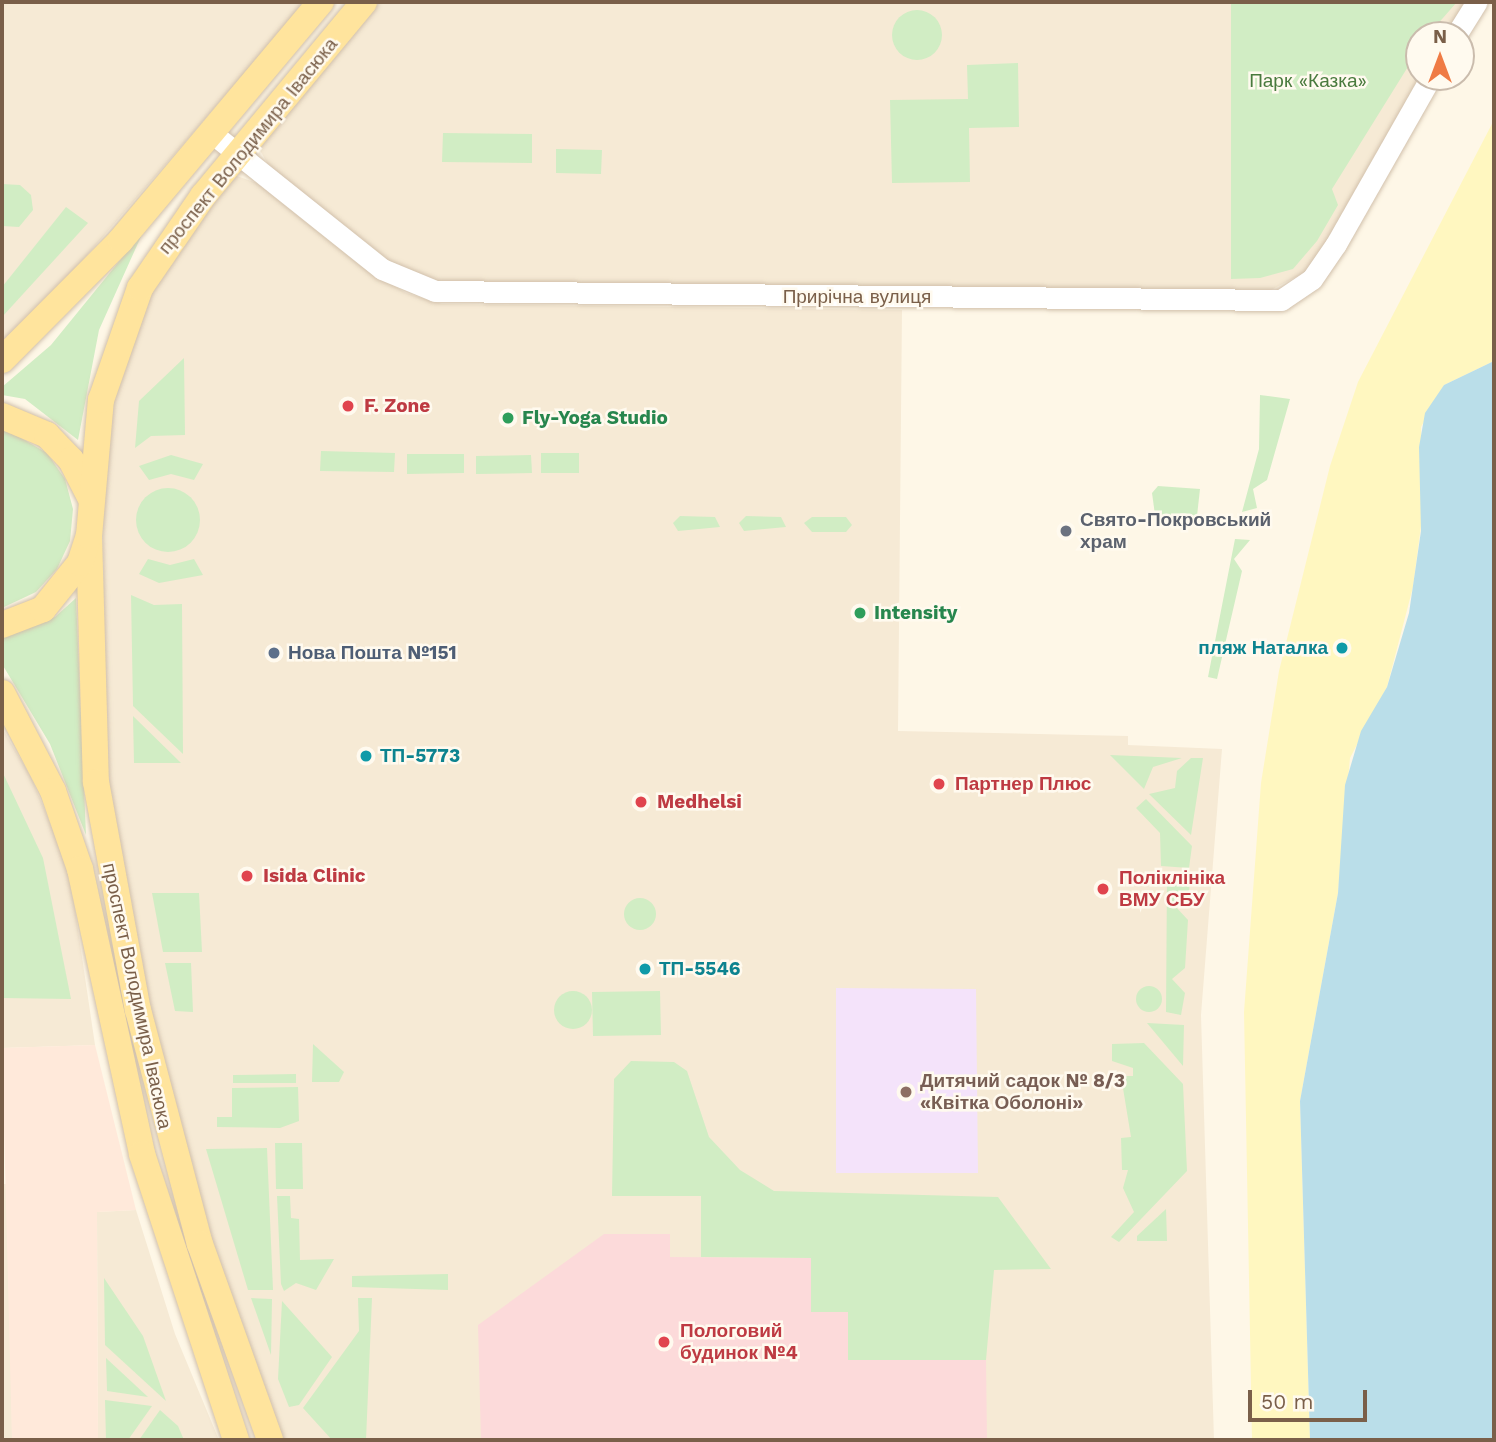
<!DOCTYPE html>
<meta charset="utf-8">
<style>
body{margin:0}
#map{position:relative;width:1496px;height:1442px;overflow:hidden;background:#fef7e7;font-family:"Work Sans",sans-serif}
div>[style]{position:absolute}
.residential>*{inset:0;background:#f6ead5}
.commercial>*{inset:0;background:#ffe9da}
.education>*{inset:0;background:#f4e3fa}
.medical>*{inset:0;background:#fcdada}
.green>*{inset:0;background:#d1edc4}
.round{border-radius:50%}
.sand>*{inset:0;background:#fff7c0}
.water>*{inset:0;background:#badee9}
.roads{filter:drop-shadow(0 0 2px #d1c0ab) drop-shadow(0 0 2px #d1c0ab)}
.minor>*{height:21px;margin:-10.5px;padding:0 10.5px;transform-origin:10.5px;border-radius:10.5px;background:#fff}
.major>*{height:26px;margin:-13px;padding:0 13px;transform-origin:13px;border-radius:13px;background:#ffe49d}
.dots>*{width:19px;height:19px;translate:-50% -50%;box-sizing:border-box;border:4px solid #fffaef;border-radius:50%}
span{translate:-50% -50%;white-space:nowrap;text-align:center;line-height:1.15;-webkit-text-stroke:5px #fffaef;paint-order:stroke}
.park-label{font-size:19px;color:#497a3d}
.street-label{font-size:19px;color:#7a5f49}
.health-label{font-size:19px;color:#be3a42;font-weight:700}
.left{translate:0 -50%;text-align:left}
.leisure-label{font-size:19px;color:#27864d;font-weight:700}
.worship-label{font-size:19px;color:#5b616d;font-weight:700}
.culture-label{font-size:19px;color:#0d838f;font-weight:700}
.right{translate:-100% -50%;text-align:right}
.service-label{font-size:19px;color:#4e5e75;font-weight:700}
.education-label{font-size:19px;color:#785e54;font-weight:700}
.frame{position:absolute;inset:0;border:4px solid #7a5f49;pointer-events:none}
.north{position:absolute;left:1405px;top:21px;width:70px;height:70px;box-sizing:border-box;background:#fffaef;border:2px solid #cabcad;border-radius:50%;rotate:0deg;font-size:19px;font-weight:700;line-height:28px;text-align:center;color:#7a5f49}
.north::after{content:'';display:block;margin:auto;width:24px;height:32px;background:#ef7b45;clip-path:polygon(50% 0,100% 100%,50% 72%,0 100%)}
.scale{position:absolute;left:1248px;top:1390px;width:119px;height:32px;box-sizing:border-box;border:4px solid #7a5f49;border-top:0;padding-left:9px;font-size:21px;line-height:24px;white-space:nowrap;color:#7a5f49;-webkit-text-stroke:5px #fffaef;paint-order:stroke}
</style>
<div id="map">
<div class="residential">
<i style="clip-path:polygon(2px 2px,306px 2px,49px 299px,2px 343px)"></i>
<i style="clip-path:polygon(378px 2px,1469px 2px,1448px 35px,1419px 35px,1419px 77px,1333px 239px,1307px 271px,1271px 290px,423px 282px,388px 265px,272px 171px,258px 147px)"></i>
<i style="clip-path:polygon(234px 175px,257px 183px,361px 266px,406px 293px,442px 304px,902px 310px,898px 731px,1128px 736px,1128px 745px,1222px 749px,1201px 1015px,1214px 1440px,278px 1440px,158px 1078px,106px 767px,103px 522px,113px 401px,146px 292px)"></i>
<i style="clip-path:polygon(2px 728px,31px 777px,69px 869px,95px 1045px,2px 1048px)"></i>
<i style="clip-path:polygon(2px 1184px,10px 1184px,12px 1440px,2px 1440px)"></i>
<i style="clip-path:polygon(136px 1210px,175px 1334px,219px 1440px,98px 1440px,97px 1212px)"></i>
</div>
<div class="commercial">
<i style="clip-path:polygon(95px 1045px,136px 1210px,97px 1212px,98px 1440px,12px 1440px,2px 1048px)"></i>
</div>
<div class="education">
<i style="clip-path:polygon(836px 988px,976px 989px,978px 1173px,836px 1173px)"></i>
</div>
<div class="medical">
<i style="clip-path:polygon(604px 1234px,670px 1234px,670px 1257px,811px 1258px,811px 1311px,849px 1312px,849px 1360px,986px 1360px,987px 1440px,481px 1440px,478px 1325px)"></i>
</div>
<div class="green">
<i style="clip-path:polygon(1231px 2px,1457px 2px,1428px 35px,1419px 35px,1419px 49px,1332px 189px,1338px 205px,1317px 241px,1293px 269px,1260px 278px,1231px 279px)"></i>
<i class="round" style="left:892px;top:10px;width:50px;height:50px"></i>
<i style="clip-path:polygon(1018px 63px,1019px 127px,969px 128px,970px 182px,892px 183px,890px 100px,968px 99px,967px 65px)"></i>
<i style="clip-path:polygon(443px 133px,532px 134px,532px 163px,442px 162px)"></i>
<i style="clip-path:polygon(556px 149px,602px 150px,601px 174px,556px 173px)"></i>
<i style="clip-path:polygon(2px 184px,20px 185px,31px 195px,33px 210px,19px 227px,2px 226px)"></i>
<i style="clip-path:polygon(66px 207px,88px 223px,2px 317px,2px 287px)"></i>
<i style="clip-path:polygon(143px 232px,99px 330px,78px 440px,25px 399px,2px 395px,2px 387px,51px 345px)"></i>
<i style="clip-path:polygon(184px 358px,185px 435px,151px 436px,135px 448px,139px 401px)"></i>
<i style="clip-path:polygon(1260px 395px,1290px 399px,1267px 480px,1253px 489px,1257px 508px,1242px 512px,1259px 449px)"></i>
<i style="clip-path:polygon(2px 427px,47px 453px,65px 479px,73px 509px,70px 541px,57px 569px,36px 592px,2px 608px)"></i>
<i style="clip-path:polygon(321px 451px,395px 453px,394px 472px,320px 471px)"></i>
<i style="clip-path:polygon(541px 453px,579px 453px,579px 473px,541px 473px)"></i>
<i style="clip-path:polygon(407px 454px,464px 454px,464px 473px,407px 474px)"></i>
<i style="clip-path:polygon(171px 455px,203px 464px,194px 480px,171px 474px,149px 480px,139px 466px)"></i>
<i style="clip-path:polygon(531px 455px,532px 473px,476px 474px,476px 456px)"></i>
<i style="clip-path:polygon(1158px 486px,1200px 489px,1196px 525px,1156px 522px,1152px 493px)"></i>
<i class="round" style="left:136px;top:488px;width:64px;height:64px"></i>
<i style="clip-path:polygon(680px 516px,715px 517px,720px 527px,678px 531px,673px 523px)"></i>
<i style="clip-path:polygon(746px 516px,781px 517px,786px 527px,744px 531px,739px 523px)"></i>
<i style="clip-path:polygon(812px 517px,846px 517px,852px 525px,846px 532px,812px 532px,804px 523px)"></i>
<i style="clip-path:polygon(1235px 539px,1250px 540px,1234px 559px,1242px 571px,1217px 679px,1208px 677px)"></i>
<i style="clip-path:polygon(148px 559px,170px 565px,194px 559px,203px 575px,159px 583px,139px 574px)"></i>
<i style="clip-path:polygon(131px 595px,154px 605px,182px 604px,183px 754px,133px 706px)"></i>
<i style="clip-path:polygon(76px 598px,86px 835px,50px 744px,2px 664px,2px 637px,55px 617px)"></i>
<i style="clip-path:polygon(133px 716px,181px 763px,134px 763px)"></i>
<i style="clip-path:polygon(1110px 755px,1182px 758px,1153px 767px,1144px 789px)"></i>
<i style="clip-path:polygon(1191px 758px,1203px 758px,1191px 835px,1149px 794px,1175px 788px,1177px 771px)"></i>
<i style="clip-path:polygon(2px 771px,43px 858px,71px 999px,2px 998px)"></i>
<i style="clip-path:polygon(1146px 799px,1192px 846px,1189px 868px,1161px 866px,1160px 833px,1136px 808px)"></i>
<i style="clip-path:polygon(1167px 875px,1190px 877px,1189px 894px,1175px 906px,1188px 920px,1185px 968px,1172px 979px,1185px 993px,1181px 1015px,1166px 1012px)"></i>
<i style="clip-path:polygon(152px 893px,199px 893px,202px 952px,163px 952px)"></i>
<i class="round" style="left:624px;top:898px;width:32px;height:32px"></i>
<i style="clip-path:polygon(165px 963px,191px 963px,193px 1012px,175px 1011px)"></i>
<i class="round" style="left:1136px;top:986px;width:26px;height:26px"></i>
<i class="round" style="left:554px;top:991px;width:38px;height:38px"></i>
<i style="clip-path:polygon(660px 991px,661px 1035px,593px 1036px,592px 992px)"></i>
<i style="clip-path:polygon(1147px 1023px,1184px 1025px,1183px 1066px)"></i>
<i style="clip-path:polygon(1144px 1043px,1183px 1084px,1187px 1171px,1119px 1242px,1111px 1237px,1134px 1212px,1123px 1188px,1128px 1170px,1122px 1170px,1121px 1138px,1131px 1137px,1121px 1076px,1133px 1076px,1133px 1068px,1112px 1061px,1112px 1044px)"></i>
<i style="clip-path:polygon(313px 1044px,344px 1072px,339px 1082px,312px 1082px)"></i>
<i style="clip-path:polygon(631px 1061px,674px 1062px,687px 1071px,709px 1137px,740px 1170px,774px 1191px,998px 1197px,1051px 1269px,994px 1270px,986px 1360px,848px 1360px,848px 1312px,811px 1312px,811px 1258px,701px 1257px,701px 1196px,612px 1196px,614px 1079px)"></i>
<i style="clip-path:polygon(296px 1074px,296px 1083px,233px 1083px,233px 1075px)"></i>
<i style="clip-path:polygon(298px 1087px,299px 1121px,280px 1128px,217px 1127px,217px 1117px,232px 1117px,232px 1088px)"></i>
<i style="clip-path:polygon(275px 1143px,302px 1143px,303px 1189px,276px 1189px)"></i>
<i style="clip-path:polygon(267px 1148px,273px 1290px,248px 1290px,206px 1149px)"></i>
<i style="clip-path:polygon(277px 1196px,290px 1196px,291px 1218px,299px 1219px,300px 1260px,334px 1259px,316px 1290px,296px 1283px,284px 1291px,281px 1284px)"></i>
<i style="clip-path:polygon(1166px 1209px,1167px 1241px,1137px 1241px,1137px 1236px)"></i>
<i style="clip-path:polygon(448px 1274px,448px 1290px,352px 1287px,352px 1276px)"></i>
<i style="clip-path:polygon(104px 1278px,143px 1336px,166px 1401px,105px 1345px)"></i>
<i style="clip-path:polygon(251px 1298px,272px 1299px,271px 1355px)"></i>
<i style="clip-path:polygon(358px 1298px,372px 1298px,366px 1440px,332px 1440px,303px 1408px,359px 1331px)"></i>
<i style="clip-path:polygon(282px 1301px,332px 1357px,299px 1405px,289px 1407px,278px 1379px)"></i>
<i style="clip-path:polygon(106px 1358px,148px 1397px,107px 1391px)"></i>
<i style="clip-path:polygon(105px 1400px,152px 1406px,128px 1440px,106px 1440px)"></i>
<i style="clip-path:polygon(160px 1410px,178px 1426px,184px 1440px,139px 1440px)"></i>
</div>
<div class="sand">
<i style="clip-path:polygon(1494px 120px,1494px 361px,1444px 385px,1421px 427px,1423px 511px,1413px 587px,1387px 687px,1350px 758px,1338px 893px,1300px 1101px,1310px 1440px,1252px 1440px,1244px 1012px,1261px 783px,1279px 671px,1330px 466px,1358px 382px)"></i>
</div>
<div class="water">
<i style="clip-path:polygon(1494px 361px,1494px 1440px,1310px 1440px,1300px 1101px,1338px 893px,1345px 785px,1361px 731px,1387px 687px,1409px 613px,1421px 531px,1419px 447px,1425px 413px,1444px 385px)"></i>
</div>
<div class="roads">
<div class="minor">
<i style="left:1456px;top:35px;width:39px;rotate:-58deg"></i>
<i style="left:213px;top:134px;width:216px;rotate:38.6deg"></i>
<i style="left:382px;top:269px;width:57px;rotate:22.5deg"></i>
<i style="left:435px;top:291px;width:846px;rotate:0.61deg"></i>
<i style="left:1281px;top:300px;width:37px;rotate:-34deg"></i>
<i style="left:1312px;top:279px;width:42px;rotate:-55.6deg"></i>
<i style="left:1336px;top:244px;width:192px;rotate:-60.4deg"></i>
</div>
<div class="major">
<i style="left:2px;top:360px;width:169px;rotate:-45.2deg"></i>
<i style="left:121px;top:240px;width:311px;rotate:-50deg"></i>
<i style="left:2px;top:416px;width:49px;rotate:22.9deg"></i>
<i style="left:47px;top:435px;width:35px;rotate:46deg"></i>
<i style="left:71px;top:460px;width:42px;rotate:62.8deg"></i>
<i style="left:89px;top:536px;width:246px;rotate:88.4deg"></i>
<i style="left:96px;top:782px;width:232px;rotate:79.6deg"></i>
<i style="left:138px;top:1010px;width:242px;rotate:75.2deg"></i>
<i style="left:200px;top:1244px;width:208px;rotate:70.3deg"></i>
<i style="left:2px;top:625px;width:44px;rotate:-21.3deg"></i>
<i style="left:43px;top:609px;width:59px;rotate:-51.2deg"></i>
<i style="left:80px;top:563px;width:28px;rotate:-72deg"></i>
<i style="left:89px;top:536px;width:137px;rotate:-85deg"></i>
<i style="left:101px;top:400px;width:119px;rotate:-70.8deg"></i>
<i style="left:140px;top:288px;width:112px;rotate:-55.6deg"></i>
<i style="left:203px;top:196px;width:252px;rotate:-50.3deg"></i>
<i style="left:2px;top:693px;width:110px;rotate:62.5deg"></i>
<i style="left:53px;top:791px;width:83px;rotate:70.9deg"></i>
<i style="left:80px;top:869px;width:292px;rotate:77.7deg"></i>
<i style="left:142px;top:1154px;width:301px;rotate:71.8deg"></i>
</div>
</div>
<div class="dots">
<i style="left:348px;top:406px;background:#e0444e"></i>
<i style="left:508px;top:418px;background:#2e9e5b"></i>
<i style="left:1066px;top:531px;background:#6b7280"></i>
<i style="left:860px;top:613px;background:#2e9e5b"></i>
<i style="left:1342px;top:648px;background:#0f9aa8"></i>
<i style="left:274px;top:653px;background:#5c6f8a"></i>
<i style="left:366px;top:756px;background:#0f9aa8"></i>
<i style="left:939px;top:784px;background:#e0444e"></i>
<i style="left:641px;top:802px;background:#e0444e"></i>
<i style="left:247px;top:876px;background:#e0444e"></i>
<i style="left:1103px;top:889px;background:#e0444e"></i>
<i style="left:645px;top:969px;background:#0f9aa8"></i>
<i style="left:906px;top:1092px;background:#8d6e63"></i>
<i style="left:664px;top:1342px;background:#e0444e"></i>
</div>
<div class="park-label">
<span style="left:1308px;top:81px">Парк «Казка»</span>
</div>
<div class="street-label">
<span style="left:248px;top:146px;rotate:-51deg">проспект Володимира Івасюка</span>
<span style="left:857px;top:297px">Прирічна вулиця</span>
<span style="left:137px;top:996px;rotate:78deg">проспект Володимира Івасюка</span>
</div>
<div class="health-label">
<span class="left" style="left:364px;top:406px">F. Zone</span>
<span class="left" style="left:955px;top:784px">Партнер Плюс</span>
<span class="left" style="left:657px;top:802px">Medhelsi</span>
<span class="left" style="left:263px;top:876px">Isida Clinic</span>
<span class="left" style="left:1119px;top:889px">Поліклініка<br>ВМУ СБУ</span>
<span class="left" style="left:680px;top:1342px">Пологовий<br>будинок №4</span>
</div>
<div class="leisure-label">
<span class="left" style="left:522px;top:418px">Fly-Yoga Studio</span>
<span class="left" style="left:874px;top:613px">Intensity</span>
</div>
<div class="worship-label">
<span class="left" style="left:1080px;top:531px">Свято-Покровський<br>храм</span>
</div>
<div class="culture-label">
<span class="right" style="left:1328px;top:648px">пляж Наталка</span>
<span class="left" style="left:380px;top:756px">ТП-5773</span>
<span class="left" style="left:659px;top:969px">ТП-5546</span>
</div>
<div class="service-label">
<span class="left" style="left:288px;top:653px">Нова Пошта №151</span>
</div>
<div class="education-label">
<span class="left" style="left:920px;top:1092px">Дитячий садок № 8/3<br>«Квітка Оболоні»</span>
</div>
<div class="frame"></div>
<div class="north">N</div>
<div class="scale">50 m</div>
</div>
